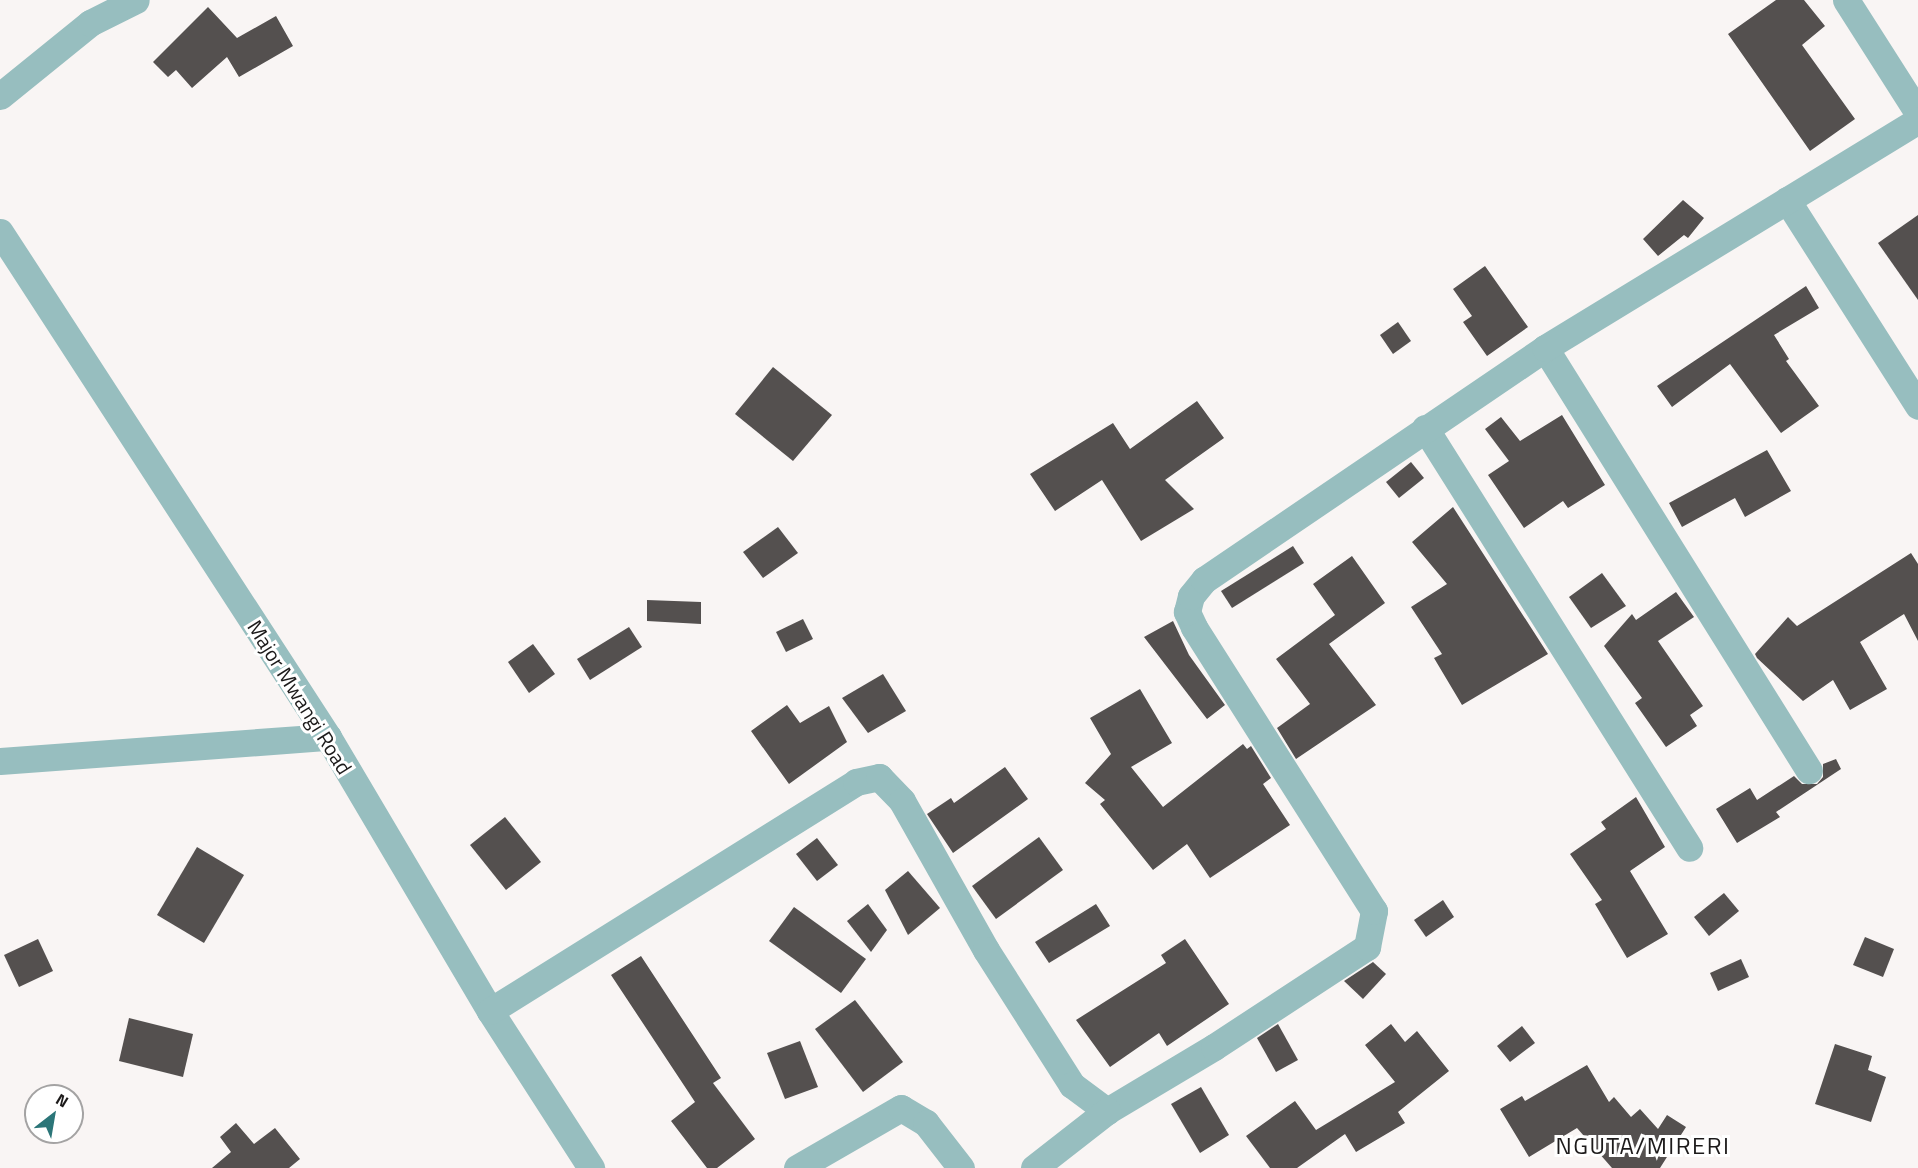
<!DOCTYPE html>
<style>
body{margin:0}
#map{position:relative;width:1918px;height:1168px;overflow:hidden;background:#f9f5f4;font-family:"Titillium Web",sans-serif}
div>[style]{position:absolute}
.building>*{inset:0;background:#54504f}
.minor>*{height:27px;margin:-13.5px;padding:0 13.5px;transform-origin:13.5px;border-radius:13.5px;background:#97bebf}
span{translate:-50% -50%;white-space:nowrap;text-align:center;line-height:1.15;-webkit-text-stroke:6px #fff;paint-order:stroke}
.street-label{font-size:21px;color:#1c1a1a}
.quarter-label{font-size:24px;color:#1c1a1a;letter-spacing:1.5px}
.north{position:absolute;left:24px;top:1084px;width:60px;height:60px;box-sizing:border-box;background:#fff;border:2px solid #a4a3a3;border-radius:50%;rotate:31deg;font-size:16px;font-weight:700;line-height:24px;text-align:center;color:#1c1a1a}
.north::after{content:'';display:block;margin:auto;width:21px;height:27px;background:#2b7578;clip-path:polygon(50% 0,100% 100%,50% 72%,0 100%)}
</style>
<div id="map">
<div class="building">
<i style="clip-path:polygon(1776px 0,1804px 0,1825px 26px,1802px 45px,1855px 119px,1810px 151px,1728px 34px)"></i>
<i style="clip-path:polygon(208px 7px,237px 38px,276px 16px,293px 46px,239px 77px,227px 57px,192px 88px,176px 70px,168px 77px,153px 62px)"></i>
<i style="clip-path:polygon(1683px 200px,1704px 218px,1688px 238px,1684px 235px,1658px 256px,1643px 239px)"></i>
<i style="clip-path:polygon(1918px 215px,1918px 300px,1878px 243px)"></i>
<i style="clip-path:polygon(1485px 266px,1528px 327px,1487px 356px,1463px 322px,1472px 316px,1453px 289px)"></i>
<i style="clip-path:polygon(1806px 286px,1819px 308px,1774px 335px,1789px 359px,1786px 361px,1819px 406px,1781px 433px,1730px 364px,1672px 407px,1657px 386px)"></i>
<i style="clip-path:polygon(1398px 322px,1411px 341px,1393px 354px,1380px 335px)"></i>
<i style="clip-path:polygon(773px 367px,832px 415px,793px 461px,735px 414px)"></i>
<i style="clip-path:polygon(1197px 401px,1224px 438px,1165px 480px,1194px 509px,1141px 541px,1102px 480px,1055px 511px,1030px 474px,1113px 423px,1130px 449px)"></i>
<i style="clip-path:polygon(1562px 415px,1605px 485px,1568px 508px,1563px 501px,1524px 528px,1488px 475px,1509px 461px,1485px 429px,1501px 417px,1520px 441px)"></i>
<i style="clip-path:polygon(1767px 450px,1791px 491px,1745px 517px,1735px 498px,1682px 527px,1669px 503px)"></i>
<i style="clip-path:polygon(1411px 462px,1424px 478px,1399px 498px,1386px 482px)"></i>
<i style="clip-path:polygon(1453px 507px,1548px 654px,1462px 705px,1434px 658px,1442px 654px,1411px 607px,1447px 584px,1412px 542px)"></i>
<i style="clip-path:polygon(778px 527px,798px 553px,763px 578px,743px 552px)"></i>
<i style="clip-path:polygon(1293px 546px,1304px 563px,1232px 608px,1221px 591px)"></i>
<i style="clip-path:polygon(1911px 553px,1918px 564px,1918px 641px,1904px 614px,1860px 642px,1887px 689px,1850px 710px,1833px 680px,1803px 701px,1757px 658px,1755px 654px,1788px 617px,1797px 626px)"></i>
<i style="clip-path:polygon(1352px 556px,1385px 603px,1329px 644px,1376px 705px,1296px 759px,1277px 728px,1310px 704px,1276px 659px,1335px 615px,1313px 584px)"></i>
<i style="clip-path:polygon(1602px 573px,1626px 606px,1591px 628px,1569px 597px)"></i>
<i style="clip-path:polygon(1676px 592px,1694px 617px,1658px 641px,1703px 706px,1690px 715px,1697px 726px,1666px 747px,1635px 703px,1642px 698px,1604px 646px,1632px 614px,1636px 620px)"></i>
<i style="clip-path:polygon(647px 600px,701px 602px,701px 624px,647px 621px)"></i>
<i style="clip-path:polygon(803px 619px,813px 639px,786px 652px,776px 632px)"></i>
<i style="clip-path:polygon(1173px 621px,1189px 655px,1225px 705px,1207px 719px,1144px 637px)"></i>
<i style="clip-path:polygon(629px 627px,642px 647px,590px 680px,577px 659px)"></i>
<i style="clip-path:polygon(533px 644px,555px 674px,529px 693px,508px 662px)"></i>
<i style="clip-path:polygon(883px 674px,906px 711px,868px 733px,842px 698px)"></i>
<i style="clip-path:polygon(1140px 689px,1172px 743px,1131px 767px,1163px 807px,1243px 744px,1247px 749px,1251px 746px,1271px 778px,1263px 784px,1290px 825px,1210px 878px,1187px 844px,1153px 870px,1100px 804px,1105px 800px,1085px 783px,1111px 754px,1090px 718px)"></i>
<i style="clip-path:polygon(787px 705px,800px 723px,829px 706px,847px 742px,789px 784px,751px 731px)"></i>
<i style="clip-path:polygon(1836px 759px,1841px 769px,1776px 812px,1780px 817px,1737px 843px,1716px 809px,1750px 788px,1757px 800px,1794px 776px,1802px 784px,1817px 784px,1823px 777px,1823px 764px)"></i>
<i style="clip-path:polygon(1005px 767px,1028px 799px,953px 853px,927px 814px,951px 798px,954px 803px)"></i>
<i style="clip-path:polygon(1636px 797px,1665px 847px,1630px 871px,1668px 934px,1627px 958px,1595px 904px,1602px 900px,1570px 854px,1606px 829px,1601px 822px)"></i>
<i style="clip-path:polygon(505px 817px,541px 862px,506px 890px,470px 845px)"></i>
<i style="clip-path:polygon(1039px 837px,1063px 870px,996px 919px,972px 886px)"></i>
<i style="clip-path:polygon(817px 838px,838px 865px,817px 881px,796px 854px)"></i>
<i style="clip-path:polygon(197px 847px,244px 875px,204px 943px,157px 915px)"></i>
<i style="clip-path:polygon(908px 871px,940px 908px,908px 935px,885px 890px)"></i>
<i style="clip-path:polygon(1724px 893px,1739px 911px,1709px 936px,1694px 917px)"></i>
<i style="clip-path:polygon(1443px 900px,1454px 917px,1426px 937px,1414px 920px)"></i>
<i style="clip-path:polygon(868px 904px,887px 930px,871px 952px,847px 921px)"></i>
<i style="clip-path:polygon(1096px 904px,1110px 926px,1049px 963px,1035px 942px)"></i>
<i style="clip-path:polygon(794px 907px,866px 959px,841px 993px,769px 941px)"></i>
<i style="clip-path:polygon(1865px 937px,1894px 949px,1883px 977px,1853px 965px)"></i>
<i style="clip-path:polygon(38px 939px,53px 971px,19px 987px,4px 955px)"></i>
<i style="clip-path:polygon(1185px 939px,1229px 1004px,1167px 1046px,1159px 1033px,1110px 1067px,1076px 1020px,1166px 963px,1161px 955px)"></i>
<i style="clip-path:polygon(641px 956px,721px 1078px,713px 1083px,755px 1139px,717px 1168px,707px 1168px,671px 1121px,695px 1102px,611px 975px)"></i>
<i style="clip-path:polygon(1741px 959px,1749px 977px,1718px 991px,1710px 973px)"></i>
<i style="clip-path:polygon(1373px 962px,1386px 974px,1363px 999px,1344px 981px)"></i>
<i style="clip-path:polygon(855px 1000px,903px 1062px,863px 1092px,815px 1029px)"></i>
<i style="clip-path:polygon(129px 1018px,193px 1034px,183px 1077px,119px 1061px)"></i>
<i style="clip-path:polygon(1278px 1024px,1298px 1060px,1276px 1072px,1257px 1038px)"></i>
<i style="clip-path:polygon(1391px 1024px,1405px 1042px,1417px 1031px,1449px 1071px,1398px 1112px,1405px 1123px,1356px 1152px,1345px 1134px,1297px 1168px,1270px 1168px,1246px 1136px,1295px 1101px,1316px 1130px,1395px 1082px,1365px 1045px)"></i>
<i style="clip-path:polygon(1522px 1026px,1535px 1043px,1510px 1062px,1497px 1046px)"></i>
<i style="clip-path:polygon(800px 1041px,818px 1087px,785px 1099px,767px 1053px)"></i>
<i style="clip-path:polygon(1835px 1044px,1872px 1056px,1868px 1070px,1886px 1077px,1871px 1122px,1815px 1104px)"></i>
<i style="clip-path:polygon(1587px 1065px,1609px 1102px,1614px 1097px,1631px 1117px,1640px 1109px,1658px 1129px,1667px 1115px,1686px 1127px,1660px 1168px,1612px 1168px,1577px 1128px,1529px 1157px,1500px 1109px,1522px 1096px,1525px 1101px)"></i>
<i style="clip-path:polygon(1201px 1087px,1229px 1135px,1200px 1153px,1171px 1104px)"></i>
<i style="clip-path:polygon(236px 1123px,254px 1144px,275px 1128px,300px 1159px,289px 1168px,212px 1168px,231px 1152px,220px 1137px)"></i>
</div>
<div class="minor">
<i style="left:1846px;top:0;width:134px;rotate:57.5deg"></i>
<i style="left:0;top:96px;width:116px;rotate:-39deg"></i>
<i style="left:90px;top:23px;width:51px;rotate:-26.6deg"></i>
<i style="left:1787px;top:200px;width:244px;rotate:57.5deg"></i>
<i style="left:0;top:232px;width:602px;rotate:57deg"></i>
<i style="left:328px;top:737px;width:318px;rotate:59.4deg"></i>
<i style="left:490px;top:1011px;width:187px;rotate:57.2deg"></i>
<i style="left:1545px;top:348px;width:498px;rotate:58deg"></i>
<i style="left:1425px;top:428px;width:496px;rotate:57.8deg"></i>
<i style="left:0;top:761px;width:329px;rotate:-4.2deg"></i>
<i style="left:490px;top:1011px;width:432px;rotate:-32deg"></i>
<i style="left:856px;top:782px;width:24px;rotate:-12deg"></i>
<i style="left:879px;top:777px;width:33px;rotate:46deg"></i>
<i style="left:902px;top:801px;width:171px;rotate:60.6deg"></i>
<i style="left:986px;top:950px;width:160px;rotate:57.5deg"></i>
<i style="left:1072px;top:1085px;width:44px;rotate:36.6deg"></i>
<i style="left:1107px;top:1111px;width:125px;rotate:-30.9deg"></i>
<i style="left:1214px;top:1047px;width:183px;rotate:-33.2deg"></i>
<i style="left:1367px;top:947px;width:37px;rotate:-79deg"></i>
<i style="left:1374px;top:911px;width:336px;rotate:-122.4deg"></i>
<i style="left:1194px;top:627px;width:17px;rotate:-115deg"></i>
<i style="left:1187px;top:612px;width:16px;rotate:-76deg"></i>
<i style="left:1191px;top:596px;width:21px;rotate:-51deg"></i>
<i style="left:1204px;top:580px;width:412px;rotate:-34.2deg"></i>
<i style="left:1545px;top:348px;width:437px;rotate:-31.4deg"></i>
<i style="left:797px;top:1168px;width:120px;rotate:-30deg"></i>
<i style="left:901px;top:1108px;width:29px;rotate:31deg"></i>
<i style="left:926px;top:1123px;width:57px;rotate:52.1deg"></i>
<i style="left:1034px;top:1168px;width:93px;rotate:-38deg"></i>
</div>
<div class="street-label">
<span style="left:300px;top:697px;rotate:58deg">Major Mwangi Road</span>
</div>
<div class="quarter-label">
<span style="left:1643px;top:1146px">NGUTA/MIRERI</span>
</div>
<div class="north">N</div>
</div>
